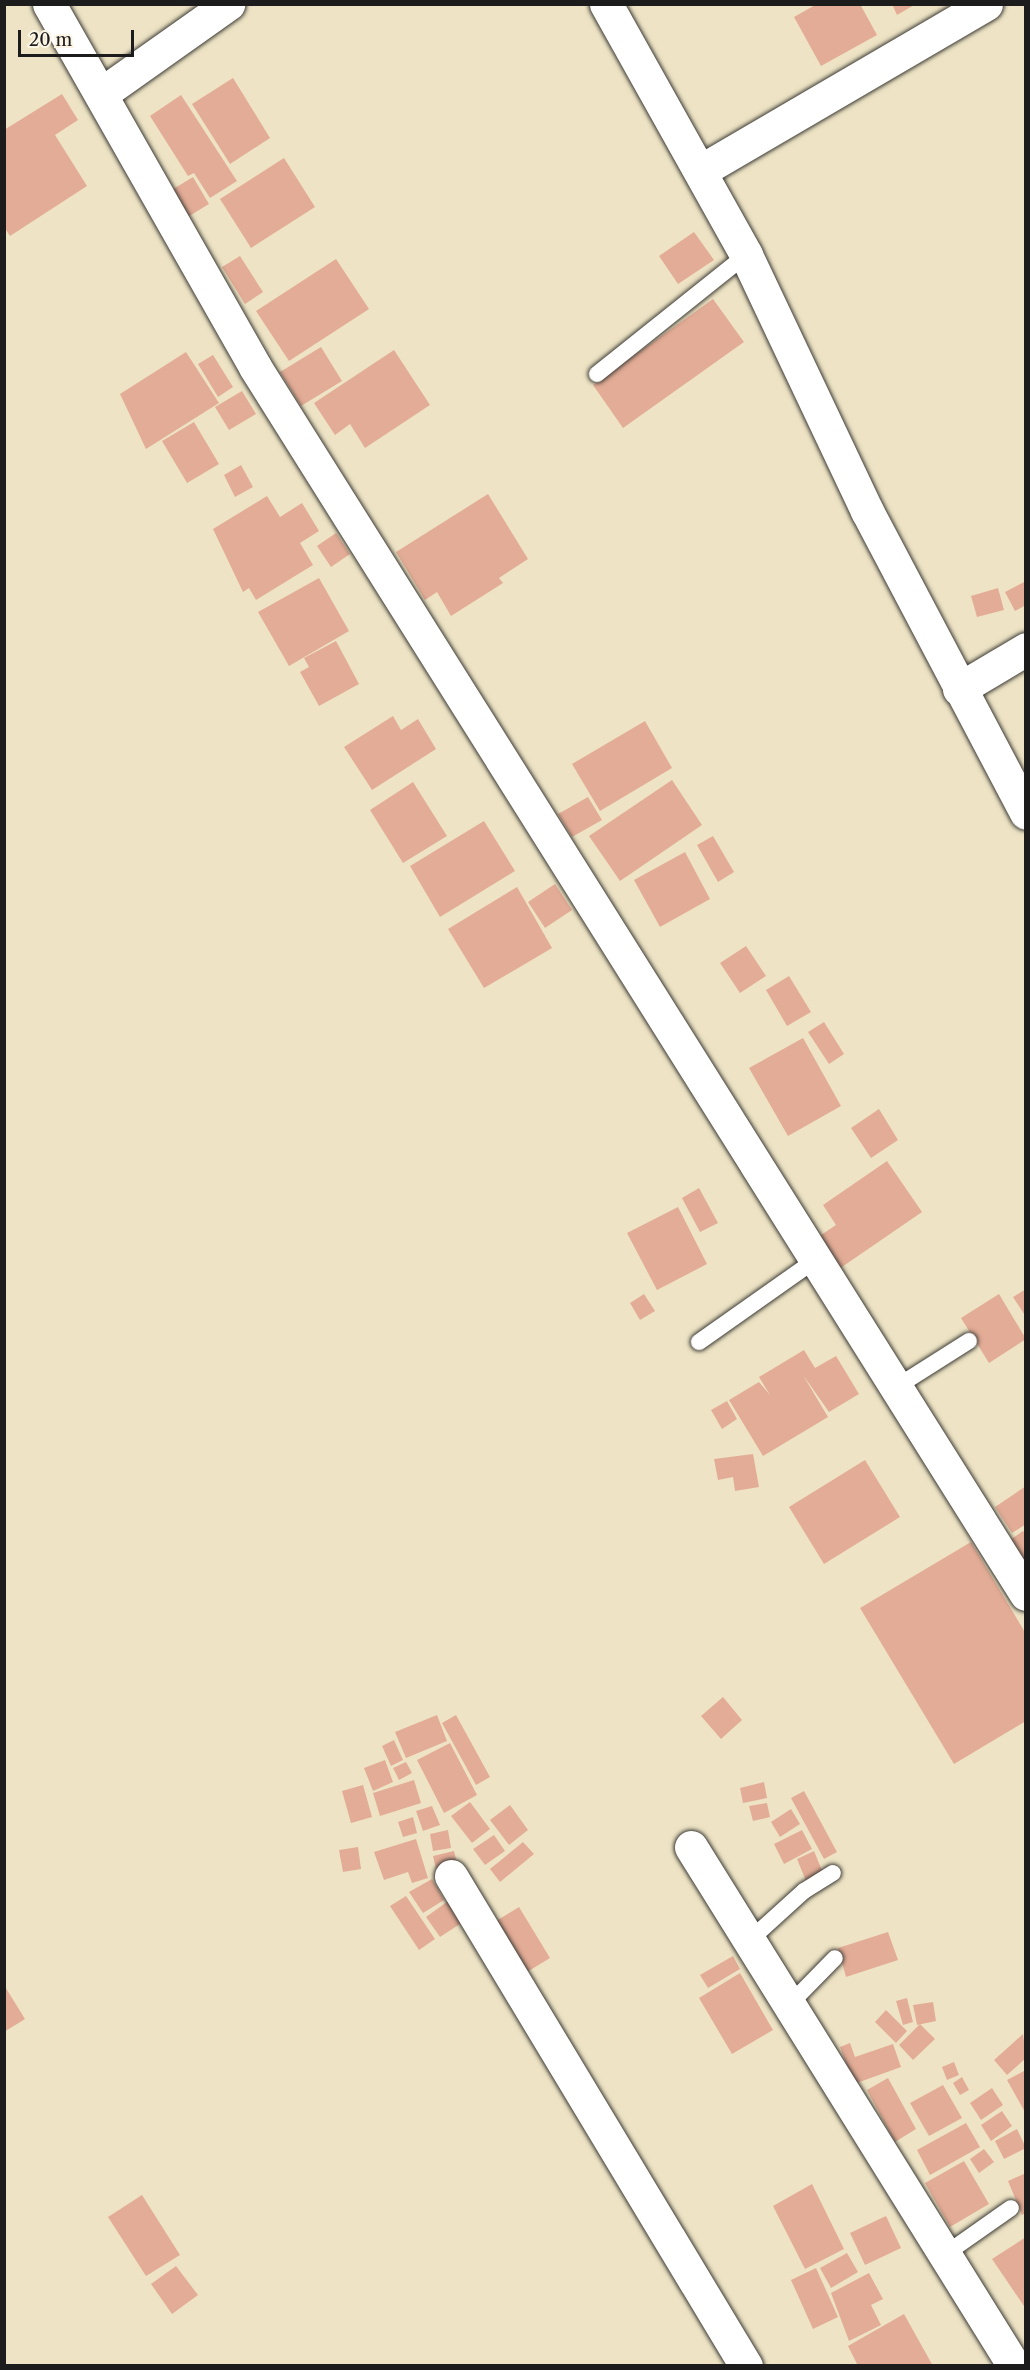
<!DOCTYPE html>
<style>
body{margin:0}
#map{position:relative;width:1030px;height:2370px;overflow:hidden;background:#eee4c5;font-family:"Libre Caslon Text",serif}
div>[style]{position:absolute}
.building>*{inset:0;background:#e3ac96}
.roads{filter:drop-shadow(0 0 2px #3c3a35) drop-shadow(0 0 2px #3c3a35)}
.service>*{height:16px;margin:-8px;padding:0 8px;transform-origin:8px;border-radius:8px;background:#fff}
.minor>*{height:33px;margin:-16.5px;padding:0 16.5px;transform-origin:16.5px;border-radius:16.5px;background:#fff}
.tertiary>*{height:33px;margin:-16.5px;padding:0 16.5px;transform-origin:16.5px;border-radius:16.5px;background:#fff}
span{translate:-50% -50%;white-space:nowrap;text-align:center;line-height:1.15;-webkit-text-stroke:6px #fcf5e5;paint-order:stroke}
.frame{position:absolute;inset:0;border:6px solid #1c1c1c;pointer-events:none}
.scale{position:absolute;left:18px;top:30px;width:116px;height:27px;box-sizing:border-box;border:3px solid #1c1c1c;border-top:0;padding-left:8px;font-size:18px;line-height:21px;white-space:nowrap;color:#1c1c1c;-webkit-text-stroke:4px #fcf5e5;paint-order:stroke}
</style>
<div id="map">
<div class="building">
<i style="clip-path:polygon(817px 4px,860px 4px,877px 35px,821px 66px,794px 17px)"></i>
<i style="clip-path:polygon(892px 4px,916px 4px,897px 15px)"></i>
<i style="clip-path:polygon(233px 78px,270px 138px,230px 164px,192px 104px)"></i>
<i style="clip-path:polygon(62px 94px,78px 120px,55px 135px,87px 186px,10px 236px,4px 227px,4px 130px)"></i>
<i style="clip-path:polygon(181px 95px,237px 181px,210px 198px,194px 173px,188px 176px,150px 116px)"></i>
<i style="clip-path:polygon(284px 158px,315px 207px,251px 248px,220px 199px)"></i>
<i style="clip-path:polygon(193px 177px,209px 204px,186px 218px,170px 191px)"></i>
<i style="clip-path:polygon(694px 232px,714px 260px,678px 284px,659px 256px)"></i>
<i style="clip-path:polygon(240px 256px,263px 292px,245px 304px,222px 267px)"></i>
<i style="clip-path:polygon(336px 259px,369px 309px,289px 361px,256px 311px)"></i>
<i style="clip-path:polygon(713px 299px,744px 342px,623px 428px,593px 385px)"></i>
<i style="clip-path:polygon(321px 347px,342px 381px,301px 406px,280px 372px)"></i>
<i style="clip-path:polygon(394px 350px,430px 405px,365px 448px,350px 424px,335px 435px,314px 403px)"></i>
<i style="clip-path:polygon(186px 352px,219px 403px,146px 449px,120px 394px)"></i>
<i style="clip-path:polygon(213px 355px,233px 387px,218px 397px,198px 364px)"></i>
<i style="clip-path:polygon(242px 391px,256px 414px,229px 430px,215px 407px)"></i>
<i style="clip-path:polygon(194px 422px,219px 464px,187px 483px,162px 441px)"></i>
<i style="clip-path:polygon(241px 465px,253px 487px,235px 497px,224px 475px)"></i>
<i style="clip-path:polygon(488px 494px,528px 559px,499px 578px,503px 583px,451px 616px,437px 592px,425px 600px,396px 552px)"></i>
<i style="clip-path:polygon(267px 496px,280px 517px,302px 503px,319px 531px,300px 543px,313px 565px,256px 600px,249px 588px,243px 592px,213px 529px)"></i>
<i style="clip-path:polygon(336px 533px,350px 554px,331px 567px,317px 546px)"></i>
<i style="clip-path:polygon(319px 578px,349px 631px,289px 666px,258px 612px)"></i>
<i style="clip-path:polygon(1026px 581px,1026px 605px,1015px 611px,1005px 592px)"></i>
<i style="clip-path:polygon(998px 588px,1004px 610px,977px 617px,971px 596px)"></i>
<i style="clip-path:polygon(336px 641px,359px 684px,319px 706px,300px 672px,309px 667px,304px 658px)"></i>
<i style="clip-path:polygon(393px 716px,401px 730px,418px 719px,436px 749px,372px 790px,344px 747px)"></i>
<i style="clip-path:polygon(645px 721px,672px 768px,600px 811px,572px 764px)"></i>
<i style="clip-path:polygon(672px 780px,702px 825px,620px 881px,589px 836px)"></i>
<i style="clip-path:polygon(413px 782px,447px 836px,403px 863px,370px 810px)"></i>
<i style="clip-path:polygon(588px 797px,602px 820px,572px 837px,558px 814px)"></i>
<i style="clip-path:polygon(484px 821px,515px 871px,440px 917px,410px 866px)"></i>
<i style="clip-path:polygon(713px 836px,734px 872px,718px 882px,697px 845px)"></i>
<i style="clip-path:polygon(685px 852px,710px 899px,660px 927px,634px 880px)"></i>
<i style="clip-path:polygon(555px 884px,572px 910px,545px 928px,528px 902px)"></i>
<i style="clip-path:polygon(517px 887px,552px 948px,484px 988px,448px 929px)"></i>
<i style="clip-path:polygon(746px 946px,766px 976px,740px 993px,720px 963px)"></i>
<i style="clip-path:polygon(789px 976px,811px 1012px,787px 1026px,766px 990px)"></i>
<i style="clip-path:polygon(824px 1022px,844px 1054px,829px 1064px,808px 1032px)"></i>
<i style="clip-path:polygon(803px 1038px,841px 1106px,788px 1136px,749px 1068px)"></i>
<i style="clip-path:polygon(879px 1109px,898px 1140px,871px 1158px,851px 1128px)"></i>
<i style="clip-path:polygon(887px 1161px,922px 1212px,839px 1269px,818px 1237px,836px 1225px,823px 1205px)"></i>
<i style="clip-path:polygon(699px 1188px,718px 1223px,700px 1232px,682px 1198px)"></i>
<i style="clip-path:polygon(678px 1207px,707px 1264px,657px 1290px,627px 1233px)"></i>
<i style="clip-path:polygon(1026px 1289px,1026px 1317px,1013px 1297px)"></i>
<i style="clip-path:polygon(644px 1294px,655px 1311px,640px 1320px,630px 1303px)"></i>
<i style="clip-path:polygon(999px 1294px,1026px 1339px,989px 1363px,961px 1318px)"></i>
<i style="clip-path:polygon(804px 1350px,815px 1368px,836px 1356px,859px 1394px,829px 1412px,803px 1375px,828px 1417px,763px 1456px,729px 1400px,759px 1382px,770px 1395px,759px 1377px)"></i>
<i style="clip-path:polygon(727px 1401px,737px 1419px,722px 1429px,711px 1410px)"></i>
<i style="clip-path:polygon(753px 1454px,759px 1487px,735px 1491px,733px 1477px,718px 1480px,714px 1459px)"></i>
<i style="clip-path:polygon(865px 1460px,900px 1517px,824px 1564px,789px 1507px)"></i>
<i style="clip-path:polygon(1026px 1486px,1026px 1524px,1012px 1533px,995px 1507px)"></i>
<i style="clip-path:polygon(1023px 1531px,1026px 1534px,1026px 1565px,1004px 1544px)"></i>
<i style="clip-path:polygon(971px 1542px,1026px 1634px,1026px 1721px,954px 1764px,860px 1608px)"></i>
<i style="clip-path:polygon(723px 1697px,742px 1720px,721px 1739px,701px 1716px)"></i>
<i style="clip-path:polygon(437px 1715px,447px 1741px,406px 1758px,395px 1732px)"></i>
<i style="clip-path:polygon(456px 1715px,490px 1777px,476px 1785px,442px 1723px)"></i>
<i style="clip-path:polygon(394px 1740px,403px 1760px,391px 1766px,382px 1746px)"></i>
<i style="clip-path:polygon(450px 1743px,477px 1795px,444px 1813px,417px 1760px)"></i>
<i style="clip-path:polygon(385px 1760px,393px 1782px,373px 1791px,364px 1768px)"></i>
<i style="clip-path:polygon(406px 1762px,412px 1773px,399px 1780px,393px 1768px)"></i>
<i style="clip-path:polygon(414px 1780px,421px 1803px,380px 1816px,373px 1793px)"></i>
<i style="clip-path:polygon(764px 1782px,767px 1798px,743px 1803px,740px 1788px)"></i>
<i style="clip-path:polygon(363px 1785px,372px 1817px,351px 1823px,342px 1791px)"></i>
<i style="clip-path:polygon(804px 1791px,837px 1852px,824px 1859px,791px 1798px)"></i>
<i style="clip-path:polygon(470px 1802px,490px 1829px,472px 1843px,451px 1816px)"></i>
<i style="clip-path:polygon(767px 1803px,770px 1817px,753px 1821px,749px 1806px)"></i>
<i style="clip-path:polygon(510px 1805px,528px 1830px,509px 1845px,490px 1820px)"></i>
<i style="clip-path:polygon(432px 1806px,440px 1825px,423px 1831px,416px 1811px)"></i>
<i style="clip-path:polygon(791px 1809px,800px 1824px,780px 1837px,771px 1822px)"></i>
<i style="clip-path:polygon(413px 1817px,417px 1833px,403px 1837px,398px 1822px)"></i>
<i style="clip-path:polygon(448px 1830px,451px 1848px,433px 1851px,430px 1834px)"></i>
<i style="clip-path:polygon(802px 1830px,812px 1849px,784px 1864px,774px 1844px)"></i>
<i style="clip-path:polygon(494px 1835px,505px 1851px,485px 1865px,473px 1849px)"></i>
<i style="clip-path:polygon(416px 1839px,428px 1878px,412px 1883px,408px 1872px,384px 1880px,374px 1852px)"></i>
<i style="clip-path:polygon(523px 1842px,534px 1854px,500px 1882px,490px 1869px)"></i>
<i style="clip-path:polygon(358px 1847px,361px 1869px,343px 1872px,339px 1850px)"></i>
<i style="clip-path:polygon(454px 1851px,457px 1863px,436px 1869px,433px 1856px)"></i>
<i style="clip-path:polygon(814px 1851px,823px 1873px,806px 1881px,797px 1859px)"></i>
<i style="clip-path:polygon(432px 1879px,444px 1900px,423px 1913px,409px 1892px)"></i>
<i style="clip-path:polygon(406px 1896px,435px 1939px,419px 1950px,390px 1906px)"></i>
<i style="clip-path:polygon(451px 1899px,466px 1920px,440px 1937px,426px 1917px)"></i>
<i style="clip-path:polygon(519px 1907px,550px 1958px,527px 1972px,496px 1921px)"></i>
<i style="clip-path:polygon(888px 1932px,898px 1960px,846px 1977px,838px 1948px)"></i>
<i style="clip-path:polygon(733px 1956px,740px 1969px,708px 1988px,700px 1975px)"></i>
<i style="clip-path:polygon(740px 1973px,773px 2030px,732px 2054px,699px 1998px)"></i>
<i style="clip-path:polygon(4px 1985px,25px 2019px,4px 2032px)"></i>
<i style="clip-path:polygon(907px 1998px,913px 2022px,903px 2025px,896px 2001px)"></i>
<i style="clip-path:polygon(933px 2002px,936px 2021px,917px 2025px,913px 2005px)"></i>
<i style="clip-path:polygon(886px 2010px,907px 2031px,896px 2043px,875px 2022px)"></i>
<i style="clip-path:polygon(920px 2024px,935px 2039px,913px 2060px,899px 2045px)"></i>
<i style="clip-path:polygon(1023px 2034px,1026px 2058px,1007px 2075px,994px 2060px)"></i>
<i style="clip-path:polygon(850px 2043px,855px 2057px,893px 2044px,901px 2067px,854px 2084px,840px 2047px)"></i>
<i style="clip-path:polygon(954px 2062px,959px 2075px,947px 2080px,942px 2067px)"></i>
<i style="clip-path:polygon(1026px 2070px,1026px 2114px,1007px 2080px)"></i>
<i style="clip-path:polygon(962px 2077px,969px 2090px,960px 2095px,953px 2083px)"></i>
<i style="clip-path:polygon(888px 2078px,916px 2129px,895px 2142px,867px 2090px)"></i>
<i style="clip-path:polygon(943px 2085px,962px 2118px,929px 2136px,910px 2103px)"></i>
<i style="clip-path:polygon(992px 2088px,1003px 2105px,981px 2120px,970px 2103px)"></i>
<i style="clip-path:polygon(1002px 2111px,1012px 2126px,991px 2141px,981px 2125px)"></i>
<i style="clip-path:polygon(966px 2123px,980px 2147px,930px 2175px,917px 2150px)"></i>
<i style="clip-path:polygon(1017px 2129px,1026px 2148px,1004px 2159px,995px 2141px)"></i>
<i style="clip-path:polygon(984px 2149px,994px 2162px,979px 2173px,970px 2159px)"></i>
<i style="clip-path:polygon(964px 2161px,989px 2204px,950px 2227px,925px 2183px)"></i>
<i style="clip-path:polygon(1026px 2173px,1026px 2213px,1022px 2215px,1008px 2181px)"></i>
<i style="clip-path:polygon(812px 2184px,844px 2249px,805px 2269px,773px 2206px)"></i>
<i style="clip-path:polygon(142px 2195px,180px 2255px,146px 2276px,108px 2217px)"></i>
<i style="clip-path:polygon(886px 2216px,901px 2248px,865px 2265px,850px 2233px)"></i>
<i style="clip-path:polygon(1026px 2237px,1026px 2309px,992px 2259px)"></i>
<i style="clip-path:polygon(847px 2253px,858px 2272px,831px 2288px,820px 2268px)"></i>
<i style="clip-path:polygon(176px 2266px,198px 2295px,172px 2314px,151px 2284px)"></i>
<i style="clip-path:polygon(816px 2268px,838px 2317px,813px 2329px,791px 2280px)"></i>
<i style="clip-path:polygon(869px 2273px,883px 2299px,871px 2305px,881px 2325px,849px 2341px,831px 2293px)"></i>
<i style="clip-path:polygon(904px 2314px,933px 2366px,858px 2366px,848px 2346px)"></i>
</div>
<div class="roads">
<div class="service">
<i style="left:597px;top:374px;width:191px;rotate:-38.6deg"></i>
<i style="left:699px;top:1342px;width:141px;rotate:-35.2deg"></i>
<i style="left:898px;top:1386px;width:84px;rotate:-32.4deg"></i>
<i style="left:751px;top:1939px;width:72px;rotate:-42.2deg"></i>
<i style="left:804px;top:1891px;width:34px;rotate:-32deg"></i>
<i style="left:790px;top:2004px;width:64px;rotate:-45.6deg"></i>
<i style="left:947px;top:2253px;width:78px;rotate:-35.1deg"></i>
</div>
<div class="minor">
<i style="left:49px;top:4px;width:417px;rotate:60.4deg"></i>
<i style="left:255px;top:367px;width:1449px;rotate:57.86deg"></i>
<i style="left:101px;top:94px;width:156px;rotate:-35.3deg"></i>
<i style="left:702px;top:170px;width:329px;rotate:-30.3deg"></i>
<i style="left:959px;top:689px;width:78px;rotate:-30.8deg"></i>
<i style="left:691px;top:1847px;width:611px;rotate:58.1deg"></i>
<i style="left:451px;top:1876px;width:572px;rotate:58.95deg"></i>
</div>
<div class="tertiary">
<i style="left:606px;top:4px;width:287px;rotate:60.8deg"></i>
<i style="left:746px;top:255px;width:283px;rotate:64.7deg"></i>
<i style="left:867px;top:511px;width:341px;rotate:62.2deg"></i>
</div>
</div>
<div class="frame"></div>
<div class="scale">20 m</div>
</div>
